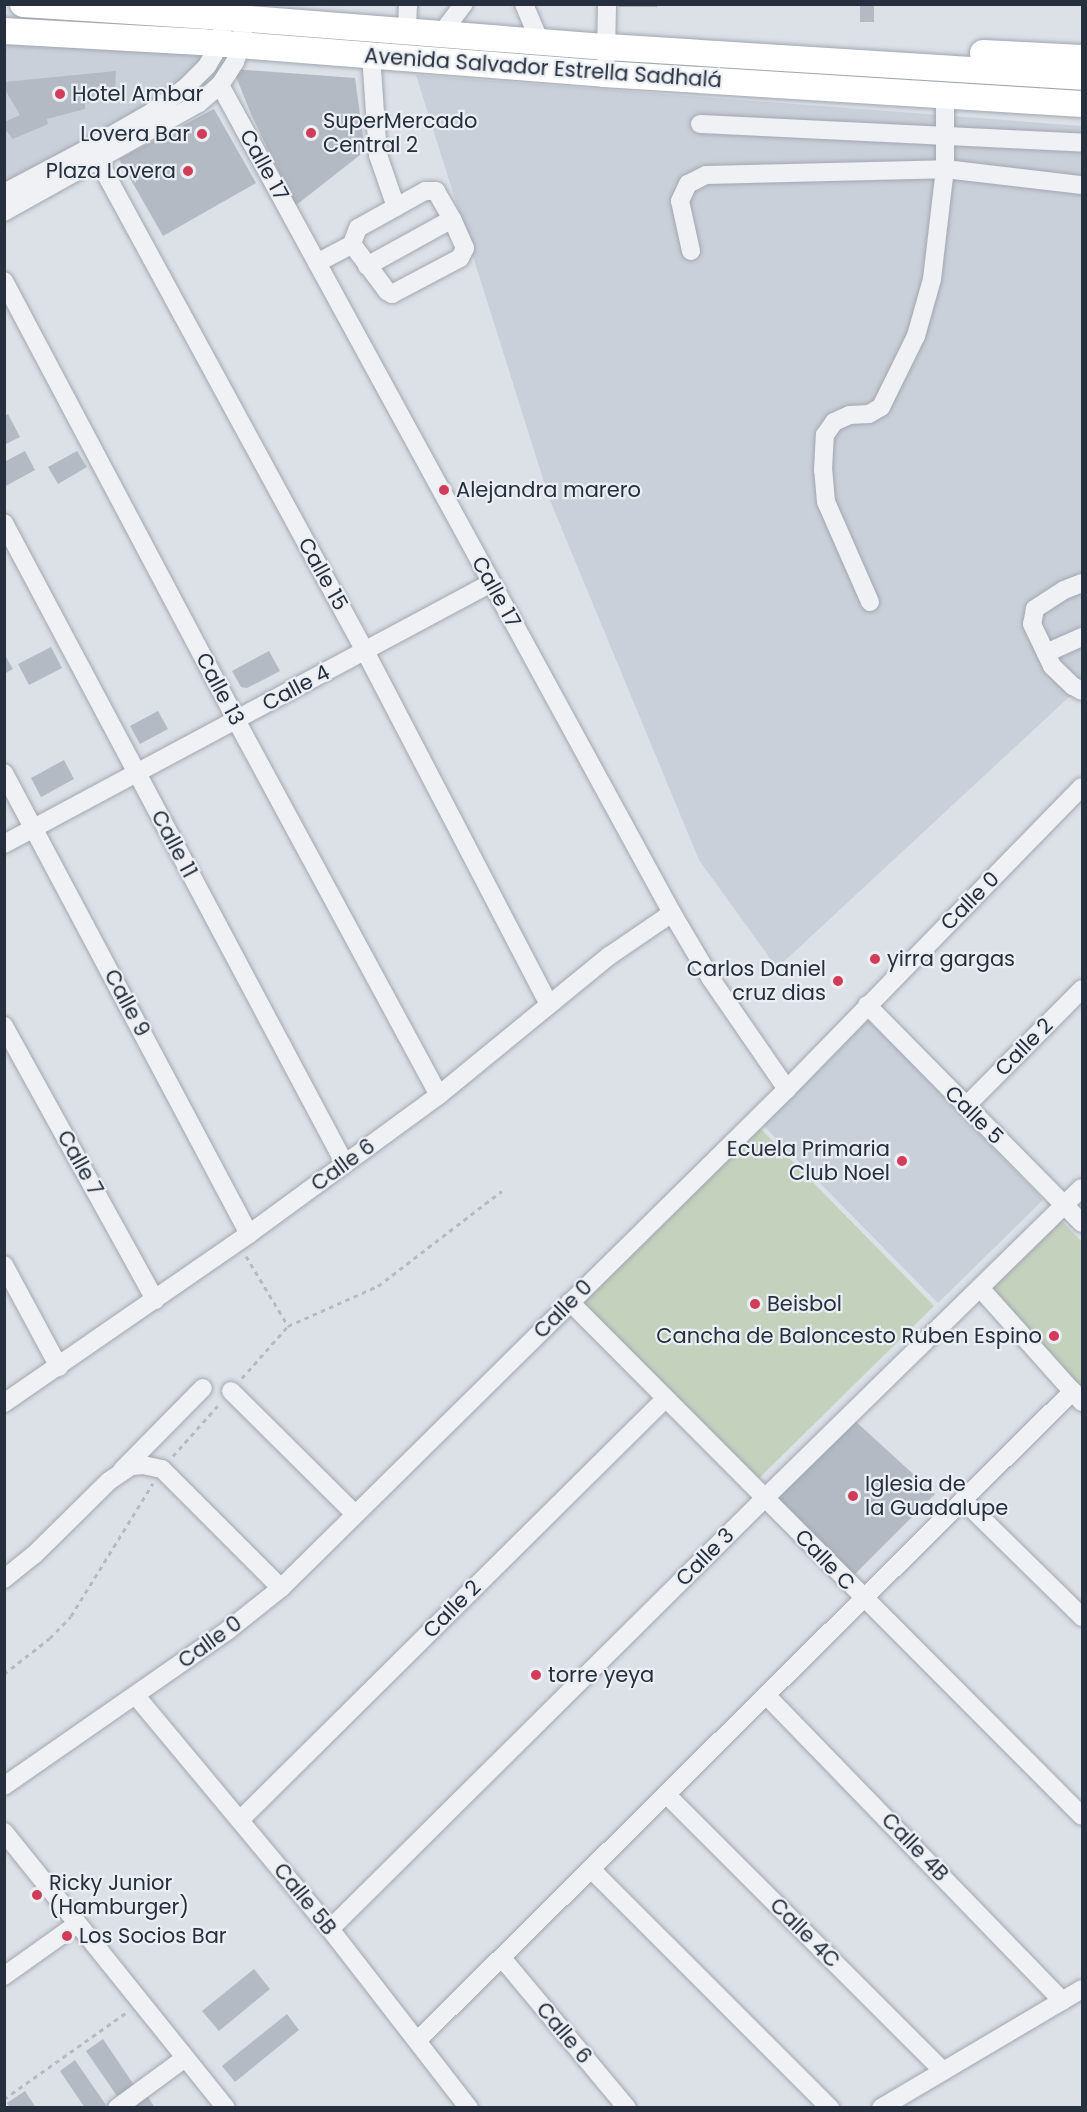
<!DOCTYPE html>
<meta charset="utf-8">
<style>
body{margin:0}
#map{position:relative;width:1087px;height:2112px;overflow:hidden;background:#dce0e7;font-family:Poppins,sans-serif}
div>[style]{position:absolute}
.built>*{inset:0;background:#cad0d9}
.green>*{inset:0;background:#c3d1bd}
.building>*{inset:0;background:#b3bac3}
.path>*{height:3px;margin-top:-1.5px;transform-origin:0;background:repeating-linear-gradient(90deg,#b6bbc1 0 4.5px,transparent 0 9px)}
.roads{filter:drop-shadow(0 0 2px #a1a7b1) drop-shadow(0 0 2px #a1a7b1)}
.minor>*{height:18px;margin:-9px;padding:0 9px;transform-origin:9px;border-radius:9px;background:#eff1f5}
.highway>*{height:26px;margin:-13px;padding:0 13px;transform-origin:13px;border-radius:13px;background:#fff}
.dots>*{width:16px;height:16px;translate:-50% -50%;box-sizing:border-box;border:3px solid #ebeff4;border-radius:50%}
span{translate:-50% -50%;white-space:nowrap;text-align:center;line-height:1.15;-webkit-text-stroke:4.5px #ebeff4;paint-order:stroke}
.street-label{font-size:21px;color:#252f3d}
.poi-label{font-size:21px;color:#252f3d}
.left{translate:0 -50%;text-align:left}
.right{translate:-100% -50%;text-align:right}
.frame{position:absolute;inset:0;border:6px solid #252f3d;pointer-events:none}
</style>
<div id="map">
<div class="built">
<i style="clip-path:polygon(5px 44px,214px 54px,199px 76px,5px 183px)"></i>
<i style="clip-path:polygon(416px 75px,1082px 126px,1082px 694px,1069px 697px,777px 968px,699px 860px,549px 498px)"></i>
<i style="clip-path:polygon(866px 1015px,1043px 1200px,938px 1303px,759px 1121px)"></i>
</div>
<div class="green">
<i style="clip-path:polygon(755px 1123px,934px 1306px,754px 1483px,576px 1302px)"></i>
<i style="clip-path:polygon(1054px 1213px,1082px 1242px,1082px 1386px,1077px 1391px,981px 1286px)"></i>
</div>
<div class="building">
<i style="clip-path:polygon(860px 4px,874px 4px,874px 22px,860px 22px)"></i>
<i style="clip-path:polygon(619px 5px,657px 5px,657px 7px,619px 7px)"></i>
<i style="clip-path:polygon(233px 69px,355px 78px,365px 151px,295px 206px,251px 114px)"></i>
<i style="clip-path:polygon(116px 71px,115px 90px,107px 99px,85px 104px,85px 109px,47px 119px,48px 124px,13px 139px,4px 128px,4px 122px,20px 115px,4px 88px,4px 82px)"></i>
<i style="clip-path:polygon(214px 109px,256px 183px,163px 236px,119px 159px)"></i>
<i style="clip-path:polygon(8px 414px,20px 437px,4px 445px,4px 416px)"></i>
<i style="clip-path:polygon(25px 451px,35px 470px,4px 487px,4px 462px)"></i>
<i style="clip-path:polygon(77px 451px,87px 467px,58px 484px,48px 467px)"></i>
<i style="clip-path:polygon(51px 647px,62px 668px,29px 685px,18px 664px)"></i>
<i style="clip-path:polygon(269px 651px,280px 671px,247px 688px,241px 687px,232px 671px)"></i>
<i style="clip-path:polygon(6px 657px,13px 669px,4px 674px,4px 658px)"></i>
<i style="clip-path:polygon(158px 711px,168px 729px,140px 744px,130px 726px)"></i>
<i style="clip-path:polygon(64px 760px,74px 779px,41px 797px,31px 778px)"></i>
<i style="clip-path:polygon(853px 1419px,935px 1494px,852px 1577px,772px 1499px)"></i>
<i style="clip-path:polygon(254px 1969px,270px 1989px,219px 2031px,202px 2011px)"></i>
<i style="clip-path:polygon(287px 2014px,299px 2030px,235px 2082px,222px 2066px)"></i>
<i style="clip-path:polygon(103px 2039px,134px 2085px,117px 2096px,86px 2051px)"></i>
<i style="clip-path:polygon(75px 2060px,106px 2105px,103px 2108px,85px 2108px,60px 2071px)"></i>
<i style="clip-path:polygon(25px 2091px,36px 2108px,10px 2108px,7px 2103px)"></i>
<i style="clip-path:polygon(144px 2091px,155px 2108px,127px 2108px)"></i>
</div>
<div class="path">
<i style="left:246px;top:1256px;width:82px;rotate:59deg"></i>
<i style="left:242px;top:1378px;width:69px;rotate:-48.5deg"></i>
<i style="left:288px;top:1326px;width:98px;rotate:-24deg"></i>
<i style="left:378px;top:1286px;width:156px;rotate:-37.5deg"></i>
<i style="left:173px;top:1456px;width:71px;rotate:-48.4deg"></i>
<i style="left:4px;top:1674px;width:58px;rotate:-38deg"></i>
<i style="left:50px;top:1638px;width:30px;rotate:-46deg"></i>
<i style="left:71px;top:1616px;width:156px;rotate:-58.3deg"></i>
<i style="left:4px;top:2099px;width:151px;rotate:-35.3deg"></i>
</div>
<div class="roads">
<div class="minor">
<i style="left:524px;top:4px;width:41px;rotate:67.2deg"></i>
<i style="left:407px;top:31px;width:27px;rotate:-88deg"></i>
<i style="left:441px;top:34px;width:38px;rotate:-53deg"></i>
<i style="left:371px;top:55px;width:100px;rotate:86deg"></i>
<i style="left:378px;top:155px;width:55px;rotate:70.9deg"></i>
<i style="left:396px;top:207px;width:43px;rotate:151.1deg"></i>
<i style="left:358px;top:228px;width:17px;rotate:111deg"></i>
<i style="left:352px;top:244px;width:59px;rotate:53.3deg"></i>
<i style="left:387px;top:291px;width:6px;rotate:31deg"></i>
<i style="left:392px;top:294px;width:77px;rotate:-27.9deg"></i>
<i style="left:460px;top:258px;width:11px;rotate:-63deg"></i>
<i style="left:465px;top:248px;width:32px;rotate:-114deg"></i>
<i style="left:452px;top:219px;width:32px;rotate:-120deg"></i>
<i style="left:436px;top:191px;width:11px;rotate:180deg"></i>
<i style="left:425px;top:191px;width:33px;rotate:151deg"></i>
<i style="left:606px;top:57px;width:53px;rotate:-88.9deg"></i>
<i style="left:220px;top:85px;width:943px;rotate:61.37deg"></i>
<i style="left:672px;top:913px;width:77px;rotate:59.4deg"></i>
<i style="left:711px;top:979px;width:134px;rotate:55.4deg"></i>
<i style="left:700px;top:124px;width:382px;rotate:2.8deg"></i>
<i style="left:91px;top:147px;width:574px;rotate:61.47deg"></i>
<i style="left:365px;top:651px;width:398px;rotate:62.5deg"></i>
<i style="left:4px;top:193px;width:98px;rotate:-27.9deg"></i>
<i style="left:91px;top:147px;width:70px;rotate:-29.8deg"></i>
<i style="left:152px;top:112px;width:41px;rotate:-36deg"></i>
<i style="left:185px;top:88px;width:31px;rotate:-45deg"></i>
<i style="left:207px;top:66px;width:14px;rotate:-60deg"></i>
<i style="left:214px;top:54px;width:13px;rotate:-61deg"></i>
<i style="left:220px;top:43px;width:26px;rotate:-81deg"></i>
<i style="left:4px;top:212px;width:223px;rotate:-29.2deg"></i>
<i style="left:199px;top:103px;width:28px;rotate:-41deg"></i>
<i style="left:220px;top:85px;width:27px;rotate:-57deg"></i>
<i style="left:235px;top:62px;width:19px;rotate:-72deg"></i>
<i style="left:241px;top:44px;width:26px;rotate:-81deg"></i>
<i style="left:691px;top:251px;width:51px;rotate:-102.4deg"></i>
<i style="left:680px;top:201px;width:19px;rotate:-65deg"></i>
<i style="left:688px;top:184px;width:20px;rotate:-27deg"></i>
<i style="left:706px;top:175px;width:239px;rotate:-1.4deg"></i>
<i style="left:945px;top:169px;width:138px;rotate:6.7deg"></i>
<i style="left:317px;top:263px;width:40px;rotate:-28deg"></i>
<i style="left:367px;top:266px;width:97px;rotate:-28.9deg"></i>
<i style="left:4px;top:281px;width:497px;rotate:62.1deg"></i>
<i style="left:236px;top:720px;width:426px;rotate:61.6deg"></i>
<i style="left:4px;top:523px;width:726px;rotate:61.99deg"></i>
<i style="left:1082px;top:583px;width:19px;rotate:159deg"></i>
<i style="left:1064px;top:590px;width:35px;rotate:147deg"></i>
<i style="left:1035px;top:609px;width:15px;rotate:101deg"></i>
<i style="left:1032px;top:624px;width:47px;rotate:64.5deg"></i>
<i style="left:1052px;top:666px;width:29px;rotate:44deg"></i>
<i style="left:1073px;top:686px;width:10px;rotate:29deg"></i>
<i style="left:870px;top:602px;width:109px;rotate:-113.7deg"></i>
<i style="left:826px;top:502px;width:32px;rotate:-95deg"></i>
<i style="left:823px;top:470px;width:35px;rotate:-87deg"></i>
<i style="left:825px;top:435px;width:16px;rotate:-55deg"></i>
<i style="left:834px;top:422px;width:17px;rotate:-24deg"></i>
<i style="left:850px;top:415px;width:19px;rotate:-3deg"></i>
<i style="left:869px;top:414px;width:14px;rotate:-30deg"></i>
<i style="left:881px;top:407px;width:79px;rotate:-63.8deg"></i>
<i style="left:916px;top:336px;width:59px;rotate:-74.3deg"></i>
<i style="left:932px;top:279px;width:111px;rotate:-83.3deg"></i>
<i style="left:945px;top:169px;width:74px;rotate:-90deg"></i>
<i style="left:1046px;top:653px;width:39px;rotate:-24deg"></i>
<i style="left:4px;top:773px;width:522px;rotate:62.01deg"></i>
<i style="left:4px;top:844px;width:553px;rotate:-28.19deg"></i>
<i style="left:867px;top:1005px;width:306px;rotate:45.4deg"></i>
<i style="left:4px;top:1026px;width:313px;rotate:61.1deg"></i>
<i style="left:966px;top:1106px;width:165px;rotate:-45.2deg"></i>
<i style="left:4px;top:1265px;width:116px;rotate:61.7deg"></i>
<i style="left:981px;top:1289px;width:152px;rotate:48.2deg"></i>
<i style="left:570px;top:1302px;width:725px;rotate:45.11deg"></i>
<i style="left:231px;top:1391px;width:175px;rotate:44.8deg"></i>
<i style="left:4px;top:1403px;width:298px;rotate:-34.6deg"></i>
<i style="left:249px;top:1234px;width:235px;rotate:-36.2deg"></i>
<i style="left:439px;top:1095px;width:220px;rotate:-39.3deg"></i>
<i style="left:609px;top:956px;width:76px;rotate:-34.3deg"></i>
<i style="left:122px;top:1470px;width:115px;rotate:-45.4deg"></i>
<i style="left:963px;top:1500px;width:167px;rotate:44.5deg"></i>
<i style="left:4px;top:1579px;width:38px;rotate:-39deg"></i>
<i style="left:34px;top:1555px;width:105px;rotate:-44.6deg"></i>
<i style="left:109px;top:1481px;width:27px;rotate:-34deg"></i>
<i style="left:131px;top:1466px;width:12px;rotate:-5deg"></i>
<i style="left:143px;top:1465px;width:19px;rotate:12deg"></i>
<i style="left:162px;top:1469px;width:168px;rotate:45deg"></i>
<i style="left:766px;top:1695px;width:426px;rotate:45.9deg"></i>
<i style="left:136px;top:1696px;width:303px;rotate:50.2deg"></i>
<i style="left:330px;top:1929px;width:227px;rotate:52.2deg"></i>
<i style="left:4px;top:1786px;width:272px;rotate:-34.8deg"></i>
<i style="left:227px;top:1631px;width:69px;rotate:-38.5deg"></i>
<i style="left:281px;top:1588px;width:711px;rotate:-44.6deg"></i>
<i style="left:787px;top:1089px;width:422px;rotate:-45.7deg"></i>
<i style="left:666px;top:1794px;width:392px;rotate:45deg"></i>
<i style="left:240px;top:1820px;width:598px;rotate:-44.73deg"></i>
<i style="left:4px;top:1832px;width:354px;rotate:51.2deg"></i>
<i style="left:592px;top:1870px;width:337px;rotate:45deg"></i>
<i style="left:330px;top:1929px;width:612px;rotate:-44.74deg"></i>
<i style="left:765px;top:1498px;width:443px;rotate:-44.4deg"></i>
<i style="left:502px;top:1958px;width:195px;rotate:50.2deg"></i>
<i style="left:4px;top:1976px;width:90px;rotate:-35.5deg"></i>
<i style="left:417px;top:2041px;width:923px;rotate:-44.74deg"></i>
<i style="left:117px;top:2108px;width:84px;rotate:-36.3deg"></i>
<i style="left:881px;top:2108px;width:234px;rotate:-30.6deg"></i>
</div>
<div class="highway">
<i style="left:23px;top:4px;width:201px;rotate:3.7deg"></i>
<i style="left:224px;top:17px;width:384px;rotate:4.5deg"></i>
<i style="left:607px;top:47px;width:476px;rotate:3.6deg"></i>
<i style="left:4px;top:31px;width:197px;rotate:3.2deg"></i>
<i style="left:201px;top:42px;width:404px;rotate:4.5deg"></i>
<i style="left:604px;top:74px;width:479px;rotate:3.6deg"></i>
<i style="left:983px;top:53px;width:99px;rotate:2.9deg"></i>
</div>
</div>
<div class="dots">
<i style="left:60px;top:94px;background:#d13c58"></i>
<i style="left:311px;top:133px;background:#d13c58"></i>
<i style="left:202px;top:134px;background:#d13c58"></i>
<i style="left:188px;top:171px;background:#d13c58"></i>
<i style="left:444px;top:490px;background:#d13c58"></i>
<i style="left:875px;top:959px;background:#d13c58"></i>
<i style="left:838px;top:981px;background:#d13c58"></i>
<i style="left:902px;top:1161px;background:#d13c58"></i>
<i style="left:755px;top:1304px;background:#d13c58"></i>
<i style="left:1054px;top:1336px;background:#d13c58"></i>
<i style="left:853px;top:1496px;background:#d13c58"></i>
<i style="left:536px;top:1675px;background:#d13c58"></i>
<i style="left:37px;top:1895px;background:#d13c58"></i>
<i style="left:67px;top:1936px;background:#d13c58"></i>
</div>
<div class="street-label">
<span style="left:543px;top:68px;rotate:4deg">Avenida Salvador Estrella Sadhalá</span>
<span style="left:264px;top:165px;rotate:61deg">Calle 17</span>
<span style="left:323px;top:574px;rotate:61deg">Calle 15</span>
<span style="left:496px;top:592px;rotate:61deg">Calle 17</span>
<span style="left:296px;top:688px;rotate:-28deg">Calle 4</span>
<span style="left:220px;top:689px;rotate:62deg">Calle 13</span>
<span style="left:174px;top:844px;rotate:62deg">Calle 11</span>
<span style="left:970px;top:901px;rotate:-45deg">Calle 0</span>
<span style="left:127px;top:1003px;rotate:62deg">Calle 9</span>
<span style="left:1024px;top:1047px;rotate:-45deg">Calle 2</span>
<span style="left:974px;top:1115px;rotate:45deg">Calle 5</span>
<span style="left:80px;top:1163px;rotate:61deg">Calle 7</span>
<span style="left:343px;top:1165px;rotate:-36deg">Calle 6</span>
<span style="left:563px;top:1309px;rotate:-45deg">Calle 0</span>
<span style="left:705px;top:1557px;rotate:-45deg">Calle 3</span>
<span style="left:825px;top:1560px;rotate:46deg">Calle C</span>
<span style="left:452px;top:1609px;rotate:-45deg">Calle 2</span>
<span style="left:210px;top:1642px;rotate:-36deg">Calle 0</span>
<span style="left:915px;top:1847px;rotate:46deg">Calle 4B</span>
<span style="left:305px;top:1899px;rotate:51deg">Calle 5B</span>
<span style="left:805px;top:1933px;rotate:45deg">Calle 4C</span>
<span style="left:564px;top:2033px;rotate:50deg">Calle 6</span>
</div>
<div class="poi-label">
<span class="left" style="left:72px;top:94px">Hotel Ambar</span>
<span class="left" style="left:323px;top:133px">SuperMercado<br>Central 2</span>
<span class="right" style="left:190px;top:134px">Lovera Bar</span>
<span class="right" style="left:176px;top:171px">Plaza Lovera</span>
<span class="left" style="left:456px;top:490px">Alejandra marero</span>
<span class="left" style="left:887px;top:959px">yirra gargas</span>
<span class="right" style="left:826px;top:981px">Carlos Daniel<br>cruz dias</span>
<span class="right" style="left:890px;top:1161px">Ecuela Primaria<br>Club Noel</span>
<span class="left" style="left:767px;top:1304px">Beisbol</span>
<span class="right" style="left:1042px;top:1336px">Cancha de Baloncesto Ruben Espino</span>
<span class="left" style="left:865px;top:1496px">Iglesia de<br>la Guadalupe</span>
<span class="left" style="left:548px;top:1675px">torre yeya</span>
<span class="left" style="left:49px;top:1895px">Ricky Junior<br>(Hamburger)</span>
<span class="left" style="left:79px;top:1936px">Los Socios Bar</span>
</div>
<div class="frame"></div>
</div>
